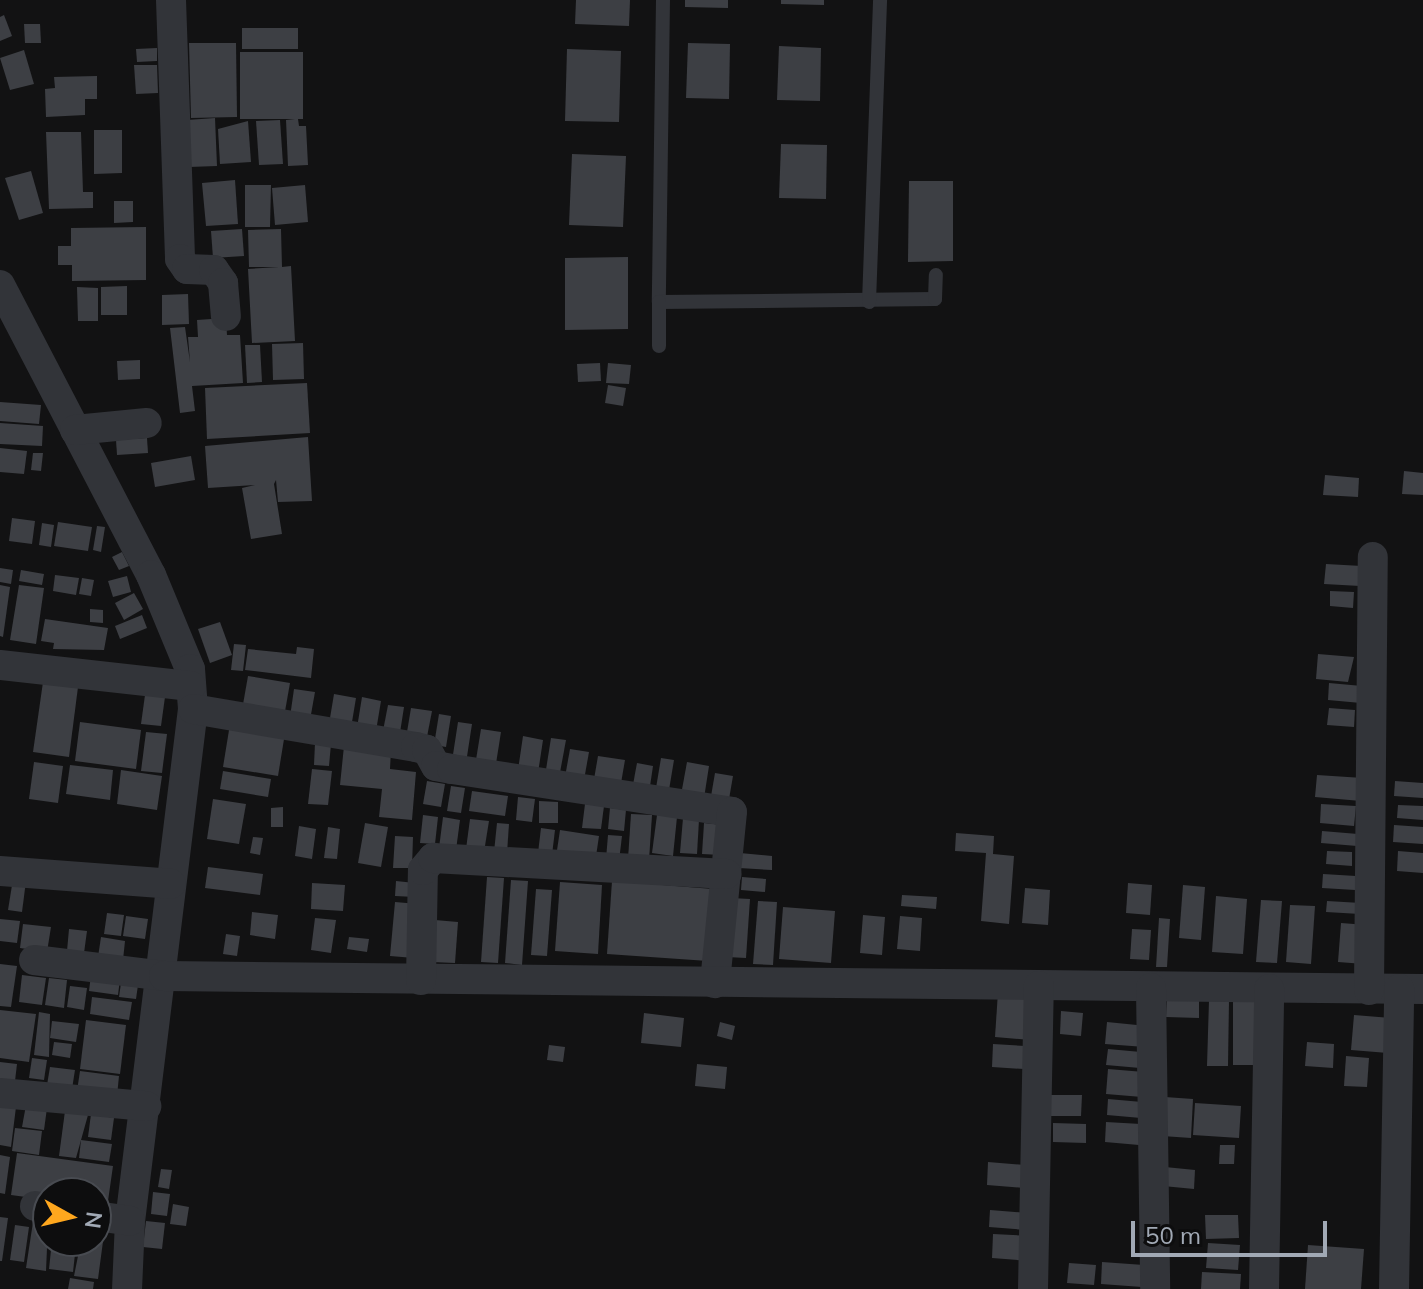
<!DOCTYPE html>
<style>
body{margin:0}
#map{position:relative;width:1423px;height:1289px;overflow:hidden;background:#121213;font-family:Mulish,sans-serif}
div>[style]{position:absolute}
.building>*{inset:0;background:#3d3f44}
.service>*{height:14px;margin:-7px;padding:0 7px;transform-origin:7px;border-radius:7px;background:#323439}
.minor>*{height:30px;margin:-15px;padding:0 15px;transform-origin:15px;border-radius:15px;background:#323439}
span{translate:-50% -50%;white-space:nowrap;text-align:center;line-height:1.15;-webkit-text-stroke:7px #0d0d0e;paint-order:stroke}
.north{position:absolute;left:32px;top:1177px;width:80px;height:80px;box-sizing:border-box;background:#0d0d0e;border:2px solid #484b51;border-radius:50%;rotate:98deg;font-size:22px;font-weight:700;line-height:32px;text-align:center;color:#a1a9b5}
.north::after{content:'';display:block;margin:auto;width:28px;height:36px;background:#ffa71e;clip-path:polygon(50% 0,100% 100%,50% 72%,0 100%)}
.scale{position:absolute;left:1131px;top:1221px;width:196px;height:36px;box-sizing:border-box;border:4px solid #a1a9b5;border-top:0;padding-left:10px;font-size:24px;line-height:28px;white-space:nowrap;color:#a1a9b5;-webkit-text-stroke:6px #0d0d0e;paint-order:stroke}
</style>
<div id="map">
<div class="building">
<i style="clip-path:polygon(576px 0,630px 0,629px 26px,575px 24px)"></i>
<i style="clip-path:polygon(685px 0,728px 0,728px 8px,685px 7px)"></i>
<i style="clip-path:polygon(781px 0,824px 0,824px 5px,781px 4px)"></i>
<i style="clip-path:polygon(4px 15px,12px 36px,0 41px,0 17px)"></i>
<i style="clip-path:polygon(24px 24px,40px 24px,41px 43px,25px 43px)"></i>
<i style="clip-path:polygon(242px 28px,298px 28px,298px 49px,242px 49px)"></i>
<i style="clip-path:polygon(189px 43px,236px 43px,237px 117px,191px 118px)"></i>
<i style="clip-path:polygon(688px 43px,730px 44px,729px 99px,686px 98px)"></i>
<i style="clip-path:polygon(779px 46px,821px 48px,820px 101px,777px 100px)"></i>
<i style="clip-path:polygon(157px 48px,157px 61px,137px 62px,136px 49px)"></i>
<i style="clip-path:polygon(567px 49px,621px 51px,619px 122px,565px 121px)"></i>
<i style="clip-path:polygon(24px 50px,34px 84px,10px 90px,0 58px)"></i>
<i style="clip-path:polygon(240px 52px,303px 52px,303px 119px,298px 119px,299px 126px,306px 126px,308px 165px,288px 166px,286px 120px,295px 119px,240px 119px)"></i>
<i style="clip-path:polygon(134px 65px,157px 65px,158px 93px,136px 94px)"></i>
<i style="clip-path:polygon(97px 76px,97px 99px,85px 99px,85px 115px,46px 117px,45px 89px,55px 88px,54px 77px)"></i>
<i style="clip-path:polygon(215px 118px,217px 166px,189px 167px,187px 120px)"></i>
<i style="clip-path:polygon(280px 120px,283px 164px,259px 165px,256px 121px)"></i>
<i style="clip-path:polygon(248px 121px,251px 162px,220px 164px,218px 129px)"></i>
<i style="clip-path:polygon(94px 130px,122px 130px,122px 173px,94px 174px)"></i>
<i style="clip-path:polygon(46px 132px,81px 132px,83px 192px,93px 192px,93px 208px,49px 209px)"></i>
<i style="clip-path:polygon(781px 144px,827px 145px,826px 199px,779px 198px)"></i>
<i style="clip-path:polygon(572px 154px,626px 156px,623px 227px,569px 225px)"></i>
<i style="clip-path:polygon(31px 171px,43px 213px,19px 220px,5px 178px)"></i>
<i style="clip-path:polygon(235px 180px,238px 224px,206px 226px,202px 183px)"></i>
<i style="clip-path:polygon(909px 181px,953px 181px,953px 261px,908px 262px)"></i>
<i style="clip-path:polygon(245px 185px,271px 185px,270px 227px,245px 227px)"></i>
<i style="clip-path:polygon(305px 185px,308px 222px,275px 225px,272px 188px)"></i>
<i style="clip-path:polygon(114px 201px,133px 201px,133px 222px,114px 223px)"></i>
<i style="clip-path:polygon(146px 227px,146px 280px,72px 281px,72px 265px,58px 265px,58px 246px,71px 246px,71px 228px)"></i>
<i style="clip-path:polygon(242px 229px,244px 256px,213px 258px,211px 231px)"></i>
<i style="clip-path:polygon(281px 229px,282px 267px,291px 266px,295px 341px,252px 343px,248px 269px,279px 267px,249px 267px,248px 230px)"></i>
<i style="clip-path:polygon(628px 257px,628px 329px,565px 330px,565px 258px)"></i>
<i style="clip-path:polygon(127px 286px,127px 315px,101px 315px,101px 287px)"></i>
<i style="clip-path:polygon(77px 287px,98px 288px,98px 321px,78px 321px)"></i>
<i style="clip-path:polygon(188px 294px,189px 324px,162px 325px,162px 295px)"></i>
<i style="clip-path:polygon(226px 318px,227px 335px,240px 335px,243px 383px,192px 386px,195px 411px,180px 413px,170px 328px,185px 327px,190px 362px,188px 337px,198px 337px,197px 320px)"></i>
<i style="clip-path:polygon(303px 343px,304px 379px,273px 380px,272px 344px)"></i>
<i style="clip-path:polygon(245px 345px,260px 345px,262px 382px,247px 383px)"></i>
<i style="clip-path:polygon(140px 360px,140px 379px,118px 380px,117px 361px)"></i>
<i style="clip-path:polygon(600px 363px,601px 381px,578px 382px,577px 364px)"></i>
<i style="clip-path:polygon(608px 363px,631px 365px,629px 384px,606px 383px)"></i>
<i style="clip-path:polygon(307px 383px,310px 433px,207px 439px,205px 388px)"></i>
<i style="clip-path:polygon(608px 385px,626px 388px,623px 406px,605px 403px)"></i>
<i style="clip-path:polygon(0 402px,41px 405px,39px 424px,0 421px)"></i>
<i style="clip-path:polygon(0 423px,43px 426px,42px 446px,0 444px)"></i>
<i style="clip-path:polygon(308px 437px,312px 501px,278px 502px,276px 480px,274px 484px,282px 534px,251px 539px,242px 488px,255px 485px,208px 488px,205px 446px)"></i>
<i style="clip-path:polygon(147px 438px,148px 453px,117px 455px,116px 440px)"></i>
<i style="clip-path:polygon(0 448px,27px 451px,24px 474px,0 472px)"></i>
<i style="clip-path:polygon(33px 453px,43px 453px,41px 471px,31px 470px)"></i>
<i style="clip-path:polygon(191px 456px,195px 480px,155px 487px,151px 463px)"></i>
<i style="clip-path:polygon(1404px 471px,1423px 473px,1423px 495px,1402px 494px)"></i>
<i style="clip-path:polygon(1325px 475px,1359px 478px,1358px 497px,1323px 495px)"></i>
<i style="clip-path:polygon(12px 518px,35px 521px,32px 544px,9px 541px)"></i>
<i style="clip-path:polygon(58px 522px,92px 527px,88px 551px,54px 546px)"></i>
<i style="clip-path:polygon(42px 523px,54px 525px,51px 547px,39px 545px)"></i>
<i style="clip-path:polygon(97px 526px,105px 527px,101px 552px,93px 550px)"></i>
<i style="clip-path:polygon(122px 552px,129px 566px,119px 570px,112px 557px)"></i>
<i style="clip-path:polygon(1326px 564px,1362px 566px,1360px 586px,1324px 584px)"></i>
<i style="clip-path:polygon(0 568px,13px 570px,11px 584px,0 582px)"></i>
<i style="clip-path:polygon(21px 570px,44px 574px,42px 585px,19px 581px)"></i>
<i style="clip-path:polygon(55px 575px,79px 578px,76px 595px,53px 591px)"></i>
<i style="clip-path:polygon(127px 576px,131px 592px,113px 597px,108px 581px)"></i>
<i style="clip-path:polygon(82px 578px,94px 580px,91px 596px,79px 594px)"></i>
<i style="clip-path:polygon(0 585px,10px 587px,3px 637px,0 636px)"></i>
<i style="clip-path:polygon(19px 585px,44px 588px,36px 644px,10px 640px)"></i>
<i style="clip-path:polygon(1330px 591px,1354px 592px,1353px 608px,1330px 606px)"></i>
<i style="clip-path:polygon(134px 593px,143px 609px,124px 620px,115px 603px)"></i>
<i style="clip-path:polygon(90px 609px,103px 610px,103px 623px,90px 622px)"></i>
<i style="clip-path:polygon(142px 615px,147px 628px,120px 639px,115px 626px)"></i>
<i style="clip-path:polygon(45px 619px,108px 628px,104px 650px,53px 649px,54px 643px,41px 641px)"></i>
<i style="clip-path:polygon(220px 622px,232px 655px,210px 663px,198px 629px)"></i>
<i style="clip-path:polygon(234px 644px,246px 645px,243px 671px,231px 670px)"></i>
<i style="clip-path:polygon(297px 647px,314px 649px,311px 678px,245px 670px,248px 649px,296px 654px)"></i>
<i style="clip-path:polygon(1318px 654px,1354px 657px,1348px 682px,1316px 679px)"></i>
<i style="clip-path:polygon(248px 676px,290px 683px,284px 717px,242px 710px)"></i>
<i style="clip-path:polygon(43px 682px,78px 687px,69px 757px,33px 752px)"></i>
<i style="clip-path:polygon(1329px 683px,1362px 686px,1361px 703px,1328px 700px)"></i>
<i style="clip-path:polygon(294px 689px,315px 692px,310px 720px,290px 717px)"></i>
<i style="clip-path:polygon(334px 694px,356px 698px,351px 728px,329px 724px)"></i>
<i style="clip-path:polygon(145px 695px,165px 697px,161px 726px,141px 724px)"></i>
<i style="clip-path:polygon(362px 697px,381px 701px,375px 737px,356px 734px)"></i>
<i style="clip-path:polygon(388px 705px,404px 707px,399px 739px,382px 736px)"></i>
<i style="clip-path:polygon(411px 708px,432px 711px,426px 742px,406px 738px)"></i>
<i style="clip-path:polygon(1329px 708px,1355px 710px,1354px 727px,1327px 725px)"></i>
<i style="clip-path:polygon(439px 714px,451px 716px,446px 747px,434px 745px)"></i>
<i style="clip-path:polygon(80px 722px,141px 730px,136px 769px,75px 761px)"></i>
<i style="clip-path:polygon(458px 722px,472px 724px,466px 763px,452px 761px)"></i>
<i style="clip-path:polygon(230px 724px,285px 733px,278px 776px,223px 767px)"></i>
<i style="clip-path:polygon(481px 729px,501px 732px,495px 770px,475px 766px)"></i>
<i style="clip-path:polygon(146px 732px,167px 734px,162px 773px,141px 771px)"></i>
<i style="clip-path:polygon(523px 736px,543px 740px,538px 773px,518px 770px)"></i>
<i style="clip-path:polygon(551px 738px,566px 740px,559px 778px,545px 776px)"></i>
<i style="clip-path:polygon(315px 743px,331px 744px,329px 766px,314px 765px)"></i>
<i style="clip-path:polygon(344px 746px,391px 750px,390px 769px,416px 772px,412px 820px,379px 817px,382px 789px,340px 785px)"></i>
<i style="clip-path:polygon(570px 749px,589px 752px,584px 780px,565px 777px)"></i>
<i style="clip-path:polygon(598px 756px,625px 760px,620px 789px,593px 785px)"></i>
<i style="clip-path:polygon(661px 758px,674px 760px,668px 796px,655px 794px)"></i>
<i style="clip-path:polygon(34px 762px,63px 766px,58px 803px,29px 799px)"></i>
<i style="clip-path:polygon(687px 762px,709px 766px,704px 798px,681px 795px)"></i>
<i style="clip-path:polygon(637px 763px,653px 766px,649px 793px,632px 790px)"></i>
<i style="clip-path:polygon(70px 765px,113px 770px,110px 800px,66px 794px)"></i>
<i style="clip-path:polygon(312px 769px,332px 771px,328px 805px,308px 804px)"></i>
<i style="clip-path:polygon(121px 770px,162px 776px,157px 810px,117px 804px)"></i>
<i style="clip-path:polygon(223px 771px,271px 779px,268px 797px,220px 789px)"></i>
<i style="clip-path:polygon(715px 773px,733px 776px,728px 805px,710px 802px)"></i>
<i style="clip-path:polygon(1317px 775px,1363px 778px,1361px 801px,1315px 797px)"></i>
<i style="clip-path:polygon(427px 781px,445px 784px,441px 807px,423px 804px)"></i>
<i style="clip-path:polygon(1395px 781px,1423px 783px,1423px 798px,1394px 796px)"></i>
<i style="clip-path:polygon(451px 786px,465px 788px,461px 813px,447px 811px)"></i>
<i style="clip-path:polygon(472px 791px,508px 796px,505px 816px,469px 811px)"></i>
<i style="clip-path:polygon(518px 797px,535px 799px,532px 822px,516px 820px)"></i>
<i style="clip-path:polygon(213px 799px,246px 804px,239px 844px,207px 839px)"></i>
<i style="clip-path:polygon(539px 801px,558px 802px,558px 823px,539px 823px)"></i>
<i style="clip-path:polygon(585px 804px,604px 806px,601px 829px,582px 828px)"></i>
<i style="clip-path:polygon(1321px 804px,1356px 806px,1354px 826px,1320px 823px)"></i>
<i style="clip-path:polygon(1398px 805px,1423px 806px,1423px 820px,1397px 818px)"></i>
<i style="clip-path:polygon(283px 807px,283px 827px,271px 827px,271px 808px)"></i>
<i style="clip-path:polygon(610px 808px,626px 810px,624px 831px,608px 829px)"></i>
<i style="clip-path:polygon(631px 814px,652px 815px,649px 860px,628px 859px)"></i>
<i style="clip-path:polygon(423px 815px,438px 817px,435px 844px,420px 843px)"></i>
<i style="clip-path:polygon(657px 815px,677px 817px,673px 856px,652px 853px)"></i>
<i style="clip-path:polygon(443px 817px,460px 820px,456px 850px,439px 848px)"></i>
<i style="clip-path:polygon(683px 818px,699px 820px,697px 854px,680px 853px)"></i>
<i style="clip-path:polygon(470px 819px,489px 821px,484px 852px,466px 849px)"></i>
<i style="clip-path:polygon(365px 823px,388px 827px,381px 867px,358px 863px)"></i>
<i style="clip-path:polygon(497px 823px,509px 824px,507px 853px,494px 852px)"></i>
<i style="clip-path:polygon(704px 823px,723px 825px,721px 855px,702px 854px)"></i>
<i style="clip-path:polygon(1394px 825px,1423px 827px,1423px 844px,1393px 842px)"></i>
<i style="clip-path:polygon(299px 826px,316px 829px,312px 859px,295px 856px)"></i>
<i style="clip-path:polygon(328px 827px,340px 829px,337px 859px,324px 858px)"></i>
<i style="clip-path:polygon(541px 828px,555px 830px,552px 855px,538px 853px)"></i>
<i style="clip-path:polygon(560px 830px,599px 836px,595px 863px,556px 857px)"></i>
<i style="clip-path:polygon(1322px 831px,1358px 834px,1357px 846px,1321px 843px)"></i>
<i style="clip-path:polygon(956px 833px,994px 836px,993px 854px,1014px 856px,1009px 924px,981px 921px,986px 853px,955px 851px)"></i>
<i style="clip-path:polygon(608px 835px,622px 836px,619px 861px,606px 859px)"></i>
<i style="clip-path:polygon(395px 836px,413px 837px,412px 868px,393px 868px)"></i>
<i style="clip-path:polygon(253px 837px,263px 838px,260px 855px,250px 853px)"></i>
<i style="clip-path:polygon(1327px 851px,1352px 852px,1352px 866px,1326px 864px)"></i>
<i style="clip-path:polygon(1398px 851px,1423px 853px,1423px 873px,1397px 871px)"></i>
<i style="clip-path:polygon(740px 853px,772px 856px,772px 870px,739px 868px)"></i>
<i style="clip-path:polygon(208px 867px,263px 874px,260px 895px,205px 888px)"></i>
<i style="clip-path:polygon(1323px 874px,1356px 876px,1355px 890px,1322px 888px)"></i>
<i style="clip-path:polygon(487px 877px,504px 878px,498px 963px,481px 962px)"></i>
<i style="clip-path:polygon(742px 877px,766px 879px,765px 892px,741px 890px)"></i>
<i style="clip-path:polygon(13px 879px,26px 881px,22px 912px,8px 910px)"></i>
<i style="clip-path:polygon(511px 880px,528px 881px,522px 965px,505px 963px)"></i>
<i style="clip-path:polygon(396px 881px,415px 883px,415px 897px,395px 896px)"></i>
<i style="clip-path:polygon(612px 881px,713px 889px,708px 961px,607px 954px)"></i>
<i style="clip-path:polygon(560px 882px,602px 885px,598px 954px,555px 951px)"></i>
<i style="clip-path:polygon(312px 883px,345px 885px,343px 911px,311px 909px)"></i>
<i style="clip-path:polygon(1128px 883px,1152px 885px,1150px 915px,1126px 913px)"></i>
<i style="clip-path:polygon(1183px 885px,1205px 887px,1201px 940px,1179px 938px)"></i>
<i style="clip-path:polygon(1025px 888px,1050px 890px,1048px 925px,1022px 923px)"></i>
<i style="clip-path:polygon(536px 889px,552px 890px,547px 956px,531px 955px)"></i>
<i style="clip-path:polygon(902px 895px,937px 897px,936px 909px,901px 906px)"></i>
<i style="clip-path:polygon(1216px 896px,1247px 899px,1243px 954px,1212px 952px)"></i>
<i style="clip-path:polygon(731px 898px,750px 899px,746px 958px,727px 957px)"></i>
<i style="clip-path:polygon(1261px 900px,1282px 901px,1277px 963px,1256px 962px)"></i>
<i style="clip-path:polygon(758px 901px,777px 902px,773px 965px,753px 964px)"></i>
<i style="clip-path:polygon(1327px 901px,1361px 903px,1360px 914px,1326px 912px)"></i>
<i style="clip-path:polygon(395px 902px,418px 904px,414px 958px,390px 956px)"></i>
<i style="clip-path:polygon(1290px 905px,1315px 906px,1311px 964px,1286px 962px)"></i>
<i style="clip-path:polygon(783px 907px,835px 911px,831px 963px,779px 959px)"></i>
<i style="clip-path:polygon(252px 912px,278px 915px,275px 939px,250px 935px)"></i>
<i style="clip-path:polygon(107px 913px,124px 915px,121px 936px,104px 934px)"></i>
<i style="clip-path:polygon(863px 915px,885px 917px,882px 955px,860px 953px)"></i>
<i style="clip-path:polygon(126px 916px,148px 919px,145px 939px,123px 936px)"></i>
<i style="clip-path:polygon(900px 916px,922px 918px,920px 951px,897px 949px)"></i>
<i style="clip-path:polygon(315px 918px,336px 920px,331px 953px,311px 950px)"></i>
<i style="clip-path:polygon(1159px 918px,1170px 919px,1167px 967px,1156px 967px)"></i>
<i style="clip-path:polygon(0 919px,20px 921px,17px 943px,0 941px)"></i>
<i style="clip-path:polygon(435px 920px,458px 922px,455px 963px,432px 962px)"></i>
<i style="clip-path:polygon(1341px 923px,1367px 925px,1364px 964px,1338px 962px)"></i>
<i style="clip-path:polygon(23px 924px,51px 927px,47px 952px,20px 948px)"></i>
<i style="clip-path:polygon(69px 929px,87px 931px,84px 953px,67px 951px)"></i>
<i style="clip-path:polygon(1132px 929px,1151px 930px,1149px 960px,1130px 959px)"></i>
<i style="clip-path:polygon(226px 934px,240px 936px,237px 956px,223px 954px)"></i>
<i style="clip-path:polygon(101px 937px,125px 941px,123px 960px,98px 957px)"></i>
<i style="clip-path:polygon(349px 937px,369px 939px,367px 952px,347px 949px)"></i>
<i style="clip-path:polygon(0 964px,17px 966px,11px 1007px,0 1006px)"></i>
<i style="clip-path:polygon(22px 975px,46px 978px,42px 1005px,19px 1002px)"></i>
<i style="clip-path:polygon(91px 975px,120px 979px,118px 995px,89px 991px)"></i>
<i style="clip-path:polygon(122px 976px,139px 978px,136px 999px,119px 997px)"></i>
<i style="clip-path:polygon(49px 978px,67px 980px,64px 1008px,45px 1005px)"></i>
<i style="clip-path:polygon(70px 986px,87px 988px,84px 1010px,67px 1007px)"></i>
<i style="clip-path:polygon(998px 992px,1034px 994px,1031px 1040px,995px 1037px)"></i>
<i style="clip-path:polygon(1167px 993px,1199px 994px,1199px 1018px,1166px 1017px)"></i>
<i style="clip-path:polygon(92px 997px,132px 1002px,129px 1020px,90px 1014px)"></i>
<i style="clip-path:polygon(1233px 997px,1255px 997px,1255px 1065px,1233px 1065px)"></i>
<i style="clip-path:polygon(1209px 1000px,1229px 1000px,1228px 1066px,1207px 1066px)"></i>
<i style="clip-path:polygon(0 1010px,36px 1014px,29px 1062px,0 1058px)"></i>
<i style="clip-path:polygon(1061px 1011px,1083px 1013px,1081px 1036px,1060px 1034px)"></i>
<i style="clip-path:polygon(39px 1012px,50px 1014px,49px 1057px,34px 1055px)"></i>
<i style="clip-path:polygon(644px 1013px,684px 1018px,681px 1047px,641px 1043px)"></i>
<i style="clip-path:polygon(1354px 1015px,1391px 1018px,1388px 1053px,1351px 1050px)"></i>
<i style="clip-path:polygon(86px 1020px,126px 1025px,120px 1074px,80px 1069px)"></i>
<i style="clip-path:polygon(52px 1021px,79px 1024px,76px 1042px,50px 1038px)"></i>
<i style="clip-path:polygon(720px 1022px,735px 1026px,732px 1040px,717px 1036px)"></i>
<i style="clip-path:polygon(1107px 1022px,1147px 1026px,1145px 1047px,1105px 1044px)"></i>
<i style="clip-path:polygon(54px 1042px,72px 1044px,70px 1058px,52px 1055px)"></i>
<i style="clip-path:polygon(1307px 1042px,1334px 1044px,1333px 1068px,1305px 1066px)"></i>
<i style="clip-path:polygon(993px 1044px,1025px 1046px,1024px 1069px,992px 1067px)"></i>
<i style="clip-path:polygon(549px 1045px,565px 1047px,563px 1062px,547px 1060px)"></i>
<i style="clip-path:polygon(1108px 1049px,1141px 1052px,1140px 1068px,1106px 1065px)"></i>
<i style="clip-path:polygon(1346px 1056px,1369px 1058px,1367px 1087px,1344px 1086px)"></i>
<i style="clip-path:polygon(32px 1058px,47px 1060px,44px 1080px,29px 1078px)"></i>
<i style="clip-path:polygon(0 1062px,17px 1064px,15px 1081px,0 1080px)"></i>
<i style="clip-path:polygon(697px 1064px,727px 1067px,725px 1089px,695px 1086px)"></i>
<i style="clip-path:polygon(50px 1067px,75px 1070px,72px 1089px,47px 1085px)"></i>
<i style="clip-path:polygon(1108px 1069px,1144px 1072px,1142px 1097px,1106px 1094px)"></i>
<i style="clip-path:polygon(80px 1071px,119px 1076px,117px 1096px,77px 1091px)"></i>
<i style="clip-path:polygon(1047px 1095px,1082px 1095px,1081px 1116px,1047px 1116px)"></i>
<i style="clip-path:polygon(1165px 1097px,1193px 1099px,1191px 1138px,1162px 1136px)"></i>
<i style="clip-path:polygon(1108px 1099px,1142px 1102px,1141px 1118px,1107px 1115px)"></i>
<i style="clip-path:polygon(1195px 1103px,1241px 1106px,1239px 1138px,1193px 1135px)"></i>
<i style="clip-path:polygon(0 1105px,16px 1107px,11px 1147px,0 1145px)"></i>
<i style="clip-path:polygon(26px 1105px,47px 1108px,44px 1130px,22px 1127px)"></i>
<i style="clip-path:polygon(65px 1111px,88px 1115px,76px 1158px,59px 1156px)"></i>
<i style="clip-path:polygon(91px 1114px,114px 1118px,111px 1140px,88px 1137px)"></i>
<i style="clip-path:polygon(1106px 1122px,1141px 1124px,1139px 1145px,1105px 1142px)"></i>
<i style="clip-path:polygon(1053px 1123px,1086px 1124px,1086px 1143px,1053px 1142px)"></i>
<i style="clip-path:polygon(15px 1128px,42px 1131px,39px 1155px,12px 1151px)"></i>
<i style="clip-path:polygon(81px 1140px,112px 1144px,109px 1162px,79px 1158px)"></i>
<i style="clip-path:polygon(1220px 1145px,1235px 1145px,1234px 1164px,1219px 1164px)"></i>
<i style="clip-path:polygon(17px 1153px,113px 1166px,107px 1208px,96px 1207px,96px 1193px,48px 1193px,48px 1200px,11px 1195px)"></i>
<i style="clip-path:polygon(0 1155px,10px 1157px,5px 1194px,0 1193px)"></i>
<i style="clip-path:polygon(988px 1162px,1025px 1165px,1024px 1188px,987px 1185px)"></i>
<i style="clip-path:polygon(1165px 1167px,1195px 1170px,1194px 1189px,1163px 1186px)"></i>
<i style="clip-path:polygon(161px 1169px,172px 1170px,169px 1189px,158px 1187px)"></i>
<i style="clip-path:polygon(153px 1192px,170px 1194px,167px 1216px,151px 1214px)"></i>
<i style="clip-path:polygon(173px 1204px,189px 1207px,186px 1226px,170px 1224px)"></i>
<i style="clip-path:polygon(990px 1210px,1027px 1213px,1026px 1230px,989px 1227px)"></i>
<i style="clip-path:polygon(1205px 1215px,1238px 1215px,1239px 1238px,1206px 1239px)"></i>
<i style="clip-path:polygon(0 1217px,8px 1218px,2px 1261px,0 1261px)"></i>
<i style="clip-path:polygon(146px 1221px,165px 1223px,162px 1249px,143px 1247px)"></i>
<i style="clip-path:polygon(33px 1222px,48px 1225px,46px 1271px,26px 1268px)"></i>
<i style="clip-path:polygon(15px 1225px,29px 1227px,24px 1262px,10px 1260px)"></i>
<i style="clip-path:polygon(96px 1233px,104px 1234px,98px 1279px,74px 1276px,81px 1241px,96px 1241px)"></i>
<i style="clip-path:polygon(993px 1234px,1032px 1236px,1030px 1261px,992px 1258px)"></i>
<i style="clip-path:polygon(53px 1241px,78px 1241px,77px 1251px,52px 1248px)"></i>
<i style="clip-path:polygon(1208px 1243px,1240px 1245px,1238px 1270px,1206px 1268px)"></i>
<i style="clip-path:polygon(1308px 1245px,1364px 1249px,1361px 1289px,1305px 1289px)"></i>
<i style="clip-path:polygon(51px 1250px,75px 1254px,73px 1272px,49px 1269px)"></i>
<i style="clip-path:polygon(1102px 1262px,1144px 1265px,1142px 1287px,1101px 1284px)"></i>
<i style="clip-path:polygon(1069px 1263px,1096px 1265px,1094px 1285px,1067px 1283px)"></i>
<i style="clip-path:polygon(1202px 1272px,1241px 1274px,1240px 1289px,1201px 1289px)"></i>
<i style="clip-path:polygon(70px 1278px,94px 1282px,93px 1289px,68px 1289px)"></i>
</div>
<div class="service">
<i style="left:663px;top:0;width:302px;rotate:90.8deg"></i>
<i style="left:659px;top:302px;width:276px;rotate:-0.6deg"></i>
<i style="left:935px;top:299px;width:24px;rotate:-88deg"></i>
<i style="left:869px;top:302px;width:302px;rotate:-87.9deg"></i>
<i style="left:659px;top:346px;width:44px;rotate:-90deg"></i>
</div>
<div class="minor">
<i style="left:171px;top:0;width:259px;rotate:88deg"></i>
<i style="left:180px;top:259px;width:12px;rotate:55deg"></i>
<i style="left:187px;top:269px;width:27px;rotate:2deg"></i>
<i style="left:214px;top:270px;width:16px;rotate:55deg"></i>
<i style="left:223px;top:283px;width:33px;rotate:85deg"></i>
<i style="left:0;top:285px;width:327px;rotate:62.5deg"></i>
<i style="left:151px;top:575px;width:102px;rotate:67.5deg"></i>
<i style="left:190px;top:669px;width:40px;rotate:85.7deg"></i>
<i style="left:193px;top:709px;width:516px;rotate:97.01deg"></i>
<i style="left:130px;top:1221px;width:68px;rotate:92.5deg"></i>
<i style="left:75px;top:430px;width:72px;rotate:-5.6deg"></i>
<i style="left:0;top:665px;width:192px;rotate:6.3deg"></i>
<i style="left:193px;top:709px;width:226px;rotate:9.7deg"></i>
<i style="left:416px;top:747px;width:11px;rotate:15deg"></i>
<i style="left:427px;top:750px;width:18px;rotate:61deg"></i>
<i style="left:436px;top:766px;width:16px;rotate:11deg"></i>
<i style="left:452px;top:769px;width:283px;rotate:8.7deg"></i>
<i style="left:732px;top:812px;width:172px;rotate:95.7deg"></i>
<i style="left:0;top:871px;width:171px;rotate:4.3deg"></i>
<i style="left:34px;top:960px;width:131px;rotate:7deg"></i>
<i style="left:164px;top:976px;width:1259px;rotate:0.59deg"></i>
<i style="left:421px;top:980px;width:110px;rotate:-89deg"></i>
<i style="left:423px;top:870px;width:16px;rotate:-50deg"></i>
<i style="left:433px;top:858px;width:294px;rotate:3.1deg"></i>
<i style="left:1151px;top:988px;width:301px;rotate:89.2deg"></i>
<i style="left:1369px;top:990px;width:433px;rotate:-89.5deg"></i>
<i style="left:0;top:1093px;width:147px;rotate:5.1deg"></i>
<i style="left:35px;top:1206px;width:13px;rotate:9deg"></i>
<i style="left:96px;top:1216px;width:34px;rotate:8deg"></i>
<i style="left:1033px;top:1289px;width:303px;rotate:-88.9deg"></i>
<i style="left:1264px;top:1289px;width:300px;rotate:-89deg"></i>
<i style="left:1394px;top:1289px;width:300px;rotate:-89deg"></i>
</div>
<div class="north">N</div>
<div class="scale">50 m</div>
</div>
